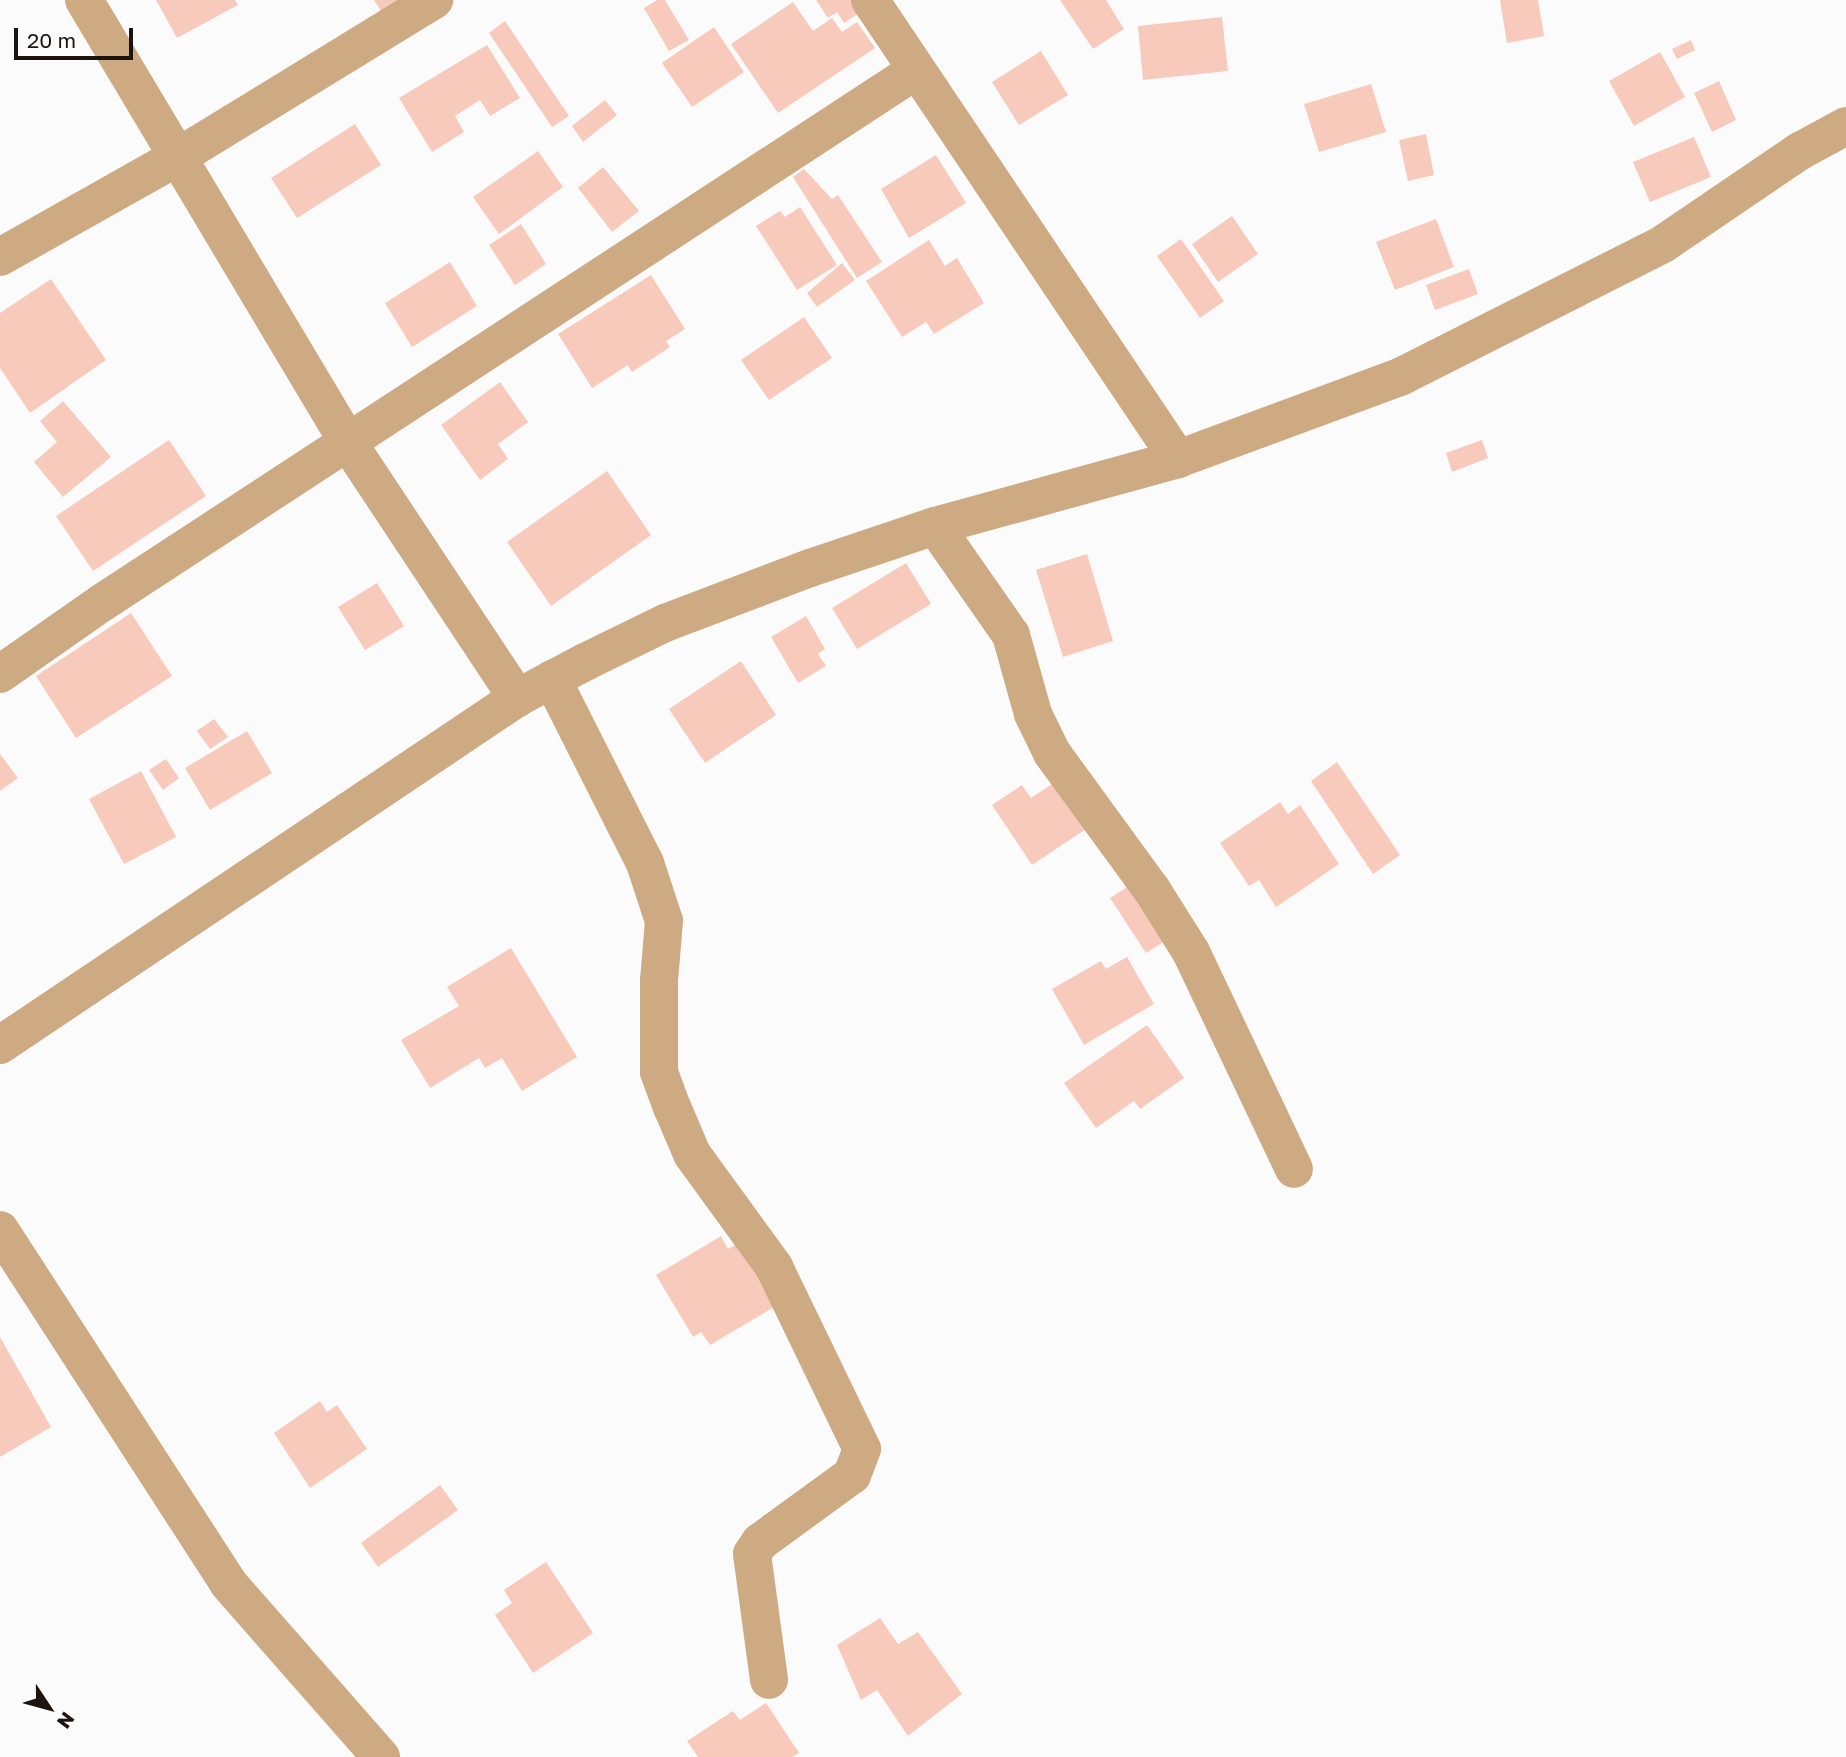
<!DOCTYPE html>
<style>
body{margin:0}
#map{position:relative;width:1846px;height:1757px;overflow:hidden;background:#fbfbfb;font-family:"Golos Text",sans-serif}
div>[style]{position:absolute}
.building>*{inset:0;background:#f7cabc}
.minor>*{height:38px;margin:-19px;padding:0 19px;transform-origin:19px;border-radius:19px;background:#ceaa83}
span{translate:-50% -50%;white-space:nowrap;text-align:center;line-height:1.15;-webkit-text-stroke:5px #fbfbfb;paint-order:stroke}
.north{position:absolute;left:14px;top:1673px;width:70px;height:70px;-webkit-text-stroke:5px #fbfbfb;paint-order:stroke;rotate:126deg;font-size:19px;font-weight:700;line-height:28px;text-align:center;color:#1d140d}
.north::after{content:'';display:block;margin:auto;width:24px;height:32px;background:#1d140d;clip-path:polygon(50% 0,100% 100%,50% 72%,0 100%)}
.scale{position:absolute;left:14px;top:28px;width:119px;height:32px;box-sizing:border-box;border:4px solid #1d140d;border-top:0;padding-left:9px;font-size:21px;line-height:24px;white-space:nowrap;color:#1d140d;-webkit-text-stroke:5px #fbfbfb;paint-order:stroke}
</style>
<div id="map">
<div class="building">
<i style="clip-path:polygon(156px 0,235px 0,238px 5px,177px 38px)"></i>
<i style="clip-path:polygon(374px 0,414px 0,386px 19px)"></i>
<i style="clip-path:polygon(657px 0,665px 0,689px 40px,669px 51px,644px 8px)"></i>
<i style="clip-path:polygon(816px 0,854px 0,862px 11px,844px 23px,837px 12px,828px 18px)"></i>
<i style="clip-path:polygon(1060px 0,1106px 0,1124px 29px,1093px 49px)"></i>
<i style="clip-path:polygon(1500px 0,1538px 0,1544px 36px,1507px 43px)"></i>
<i style="clip-path:polygon(793px 2px,813px 31px,832px 18px,842px 32px,857px 22px,875px 48px,778px 113px,731px 44px)"></i>
<i style="clip-path:polygon(1222px 17px,1228px 71px,1143px 80px,1138px 26px)"></i>
<i style="clip-path:polygon(505px 21px,569px 116px,552px 127px,489px 33px)"></i>
<i style="clip-path:polygon(714px 27px,744px 72px,692px 107px,662px 63px)"></i>
<i style="clip-path:polygon(1691px 40px,1695px 50px,1677px 59px,1672px 49px)"></i>
<i style="clip-path:polygon(487px 45px,520px 98px,490px 116px,480px 100px,455px 116px,464px 132px,432px 152px,399px 98px)"></i>
<i style="clip-path:polygon(1041px 51px,1068px 95px,1019px 125px,992px 82px)"></i>
<i style="clip-path:polygon(1660px 52px,1685px 97px,1634px 126px,1609px 81px)"></i>
<i style="clip-path:polygon(1719px 81px,1736px 120px,1712px 132px,1694px 93px)"></i>
<i style="clip-path:polygon(1371px 84px,1386px 132px,1319px 152px,1304px 104px)"></i>
<i style="clip-path:polygon(605px 100px,617px 115px,583px 142px,572px 126px)"></i>
<i style="clip-path:polygon(355px 124px,381px 165px,297px 218px,271px 178px)"></i>
<i style="clip-path:polygon(1426px 134px,1434px 175px,1408px 181px,1399px 140px)"></i>
<i style="clip-path:polygon(1694px 137px,1711px 177px,1650px 202px,1633px 162px)"></i>
<i style="clip-path:polygon(538px 151px,563px 187px,499px 234px,473px 197px)"></i>
<i style="clip-path:polygon(936px 155px,966px 203px,909px 238px,881px 189px)"></i>
<i style="clip-path:polygon(603px 167px,639px 211px,612px 232px,578px 188px)"></i>
<i style="clip-path:polygon(804px 169px,832px 199px,838px 195px,882px 262px,857px 278px,793px 177px)"></i>
<i style="clip-path:polygon(800px 207px,837px 265px,797px 290px,756px 226px,780px 211px,785px 217px)"></i>
<i style="clip-path:polygon(1232px 216px,1258px 254px,1218px 282px,1192px 244px)"></i>
<i style="clip-path:polygon(1436px 219px,1454px 267px,1395px 290px,1376px 242px)"></i>
<i style="clip-path:polygon(521px 224px,546px 264px,515px 285px,489px 245px)"></i>
<i style="clip-path:polygon(1181px 239px,1224px 301px,1200px 318px,1157px 256px)"></i>
<i style="clip-path:polygon(929px 240px,945px 266px,957px 258px,984px 303px,934px 334px,926px 322px,902px 337px,866px 281px)"></i>
<i style="clip-path:polygon(450px 262px,477px 306px,412px 347px,385px 303px)"></i>
<i style="clip-path:polygon(842px 263px,855px 280px,817px 307px,807px 293px)"></i>
<i style="clip-path:polygon(1469px 269px,1478px 294px,1435px 310px,1426px 285px)"></i>
<i style="clip-path:polygon(651px 275px,685px 329px,666px 341px,670px 347px,632px 372px,628px 365px,592px 388px,558px 334px)"></i>
<i style="clip-path:polygon(51px 279px,106px 360px,30px 413px,0 368px,0 313px)"></i>
<i style="clip-path:polygon(804px 317px,832px 358px,769px 400px,741px 360px)"></i>
<i style="clip-path:polygon(500px 382px,528px 422px,498px 444px,508px 459px,480px 480px,441px 425px)"></i>
<i style="clip-path:polygon(63px 401px,111px 457px,63px 497px,34px 462px,57px 442px,40px 421px)"></i>
<i style="clip-path:polygon(169px 440px,206px 496px,93px 571px,56px 516px)"></i>
<i style="clip-path:polygon(1482px 440px,1488px 458px,1452px 472px,1446px 453px)"></i>
<i style="clip-path:polygon(607px 471px,651px 535px,551px 606px,507px 542px)"></i>
<i style="clip-path:polygon(1087px 554px,1113px 641px,1063px 657px,1036px 570px)"></i>
<i style="clip-path:polygon(906px 563px,931px 604px,857px 649px,832px 608px)"></i>
<i style="clip-path:polygon(377px 583px,404px 626px,365px 650px,338px 607px)"></i>
<i style="clip-path:polygon(131px 613px,172px 676px,76px 738px,36px 676px)"></i>
<i style="clip-path:polygon(806px 616px,825px 649px,818px 654px,826px 666px,798px 683px,771px 637px)"></i>
<i style="clip-path:polygon(741px 661px,776px 715px,705px 763px,669px 709px)"></i>
<i style="clip-path:polygon(214px 719px,228px 737px,210px 749px,197px 731px)"></i>
<i style="clip-path:polygon(247px 731px,272px 773px,210px 810px,185px 768px)"></i>
<i style="clip-path:polygon(0 754px,18px 778px,0 791px)"></i>
<i style="clip-path:polygon(166px 759px,179px 778px,163px 790px,149px 770px)"></i>
<i style="clip-path:polygon(1337px 762px,1400px 855px,1373px 874px,1311px 781px)"></i>
<i style="clip-path:polygon(141px 771px,176px 837px,124px 864px,89px 799px)"></i>
<i style="clip-path:polygon(1064px 776px,1095px 823px,1032px 865px,992px 805px,1022px 785px,1031px 798px)"></i>
<i style="clip-path:polygon(1280px 802px,1288px 814px,1300px 805px,1339px 864px,1276px 907px,1259px 880px,1249px 886px,1220px 843px)"></i>
<i style="clip-path:polygon(1141px 878px,1176px 934px,1146px 953px,1110px 898px)"></i>
<i style="clip-path:polygon(511px 948px,577px 1057px,522px 1091px,502px 1058px,485px 1068px,479px 1058px,430px 1088px,401px 1040px,459px 1006px,447px 987px)"></i>
<i style="clip-path:polygon(1127px 957px,1154px 1004px,1084px 1045px,1052px 989px,1101px 961px,1106px 969px)"></i>
<i style="clip-path:polygon(1147px 1025px,1184px 1078px,1140px 1109px,1134px 1101px,1096px 1128px,1064px 1083px)"></i>
<i style="clip-path:polygon(721px 1236px,728px 1249px,749px 1237px,786px 1300px,710px 1345px,701px 1332px,693px 1337px,656px 1275px)"></i>
<i style="clip-path:polygon(0 1337px,51px 1427px,0 1457px)"></i>
<i style="clip-path:polygon(320px 1401px,327px 1412px,337px 1405px,367px 1449px,310px 1488px,274px 1433px)"></i>
<i style="clip-path:polygon(440px 1485px,458px 1510px,378px 1567px,361px 1543px)"></i>
<i style="clip-path:polygon(546px 1562px,593px 1633px,533px 1673px,495px 1615px,512px 1603px,504px 1590px)"></i>
<i style="clip-path:polygon(880px 1618px,898px 1644px,918px 1632px,962px 1694px,908px 1736px,877px 1690px,861px 1700px,837px 1645px)"></i>
<i style="clip-path:polygon(766px 1703px,799px 1753px,792px 1757px,698px 1757px,687px 1741px,733px 1711px,740px 1720px)"></i>
</div>
<div class="minor">
<i style="left:84px;top:0;width:517px;rotate:59.17deg"></i>
<i style="left:349px;top:444px;width:305px;rotate:56.5deg"></i>
<i style="left:870px;top:0;width:553px;rotate:56.14deg"></i>
<i style="left:0;top:257px;width:202px;rotate:-29.4deg"></i>
<i style="left:176px;top:158px;width:303px;rotate:-31.5deg"></i>
<i style="left:935px;top:526px;width:133px;rotate:55.1deg"></i>
<i style="left:1011px;top:635px;width:82px;rotate:74.4deg"></i>
<i style="left:1033px;top:714px;width:43px;rotate:64deg"></i>
<i style="left:1052px;top:753px;width:170px;rotate:53.9deg"></i>
<i style="left:1152px;top:890px;width:73px;rotate:57.8deg"></i>
<i style="left:1191px;top:952px;width:240px;rotate:64.6deg"></i>
<i style="left:0;top:674px;width:126px;rotate:-35deg"></i>
<i style="left:103px;top:602px;width:970px;rotate:-33.18deg"></i>
<i style="left:552px;top:679px;width:206px;rotate:63.2deg"></i>
<i style="left:645px;top:863px;width:61px;rotate:71.9deg"></i>
<i style="left:664px;top:921px;width:60px;rotate:94.8deg"></i>
<i style="left:659px;top:981px;width:91px;rotate:90deg"></i>
<i style="left:659px;top:1072px;width:37px;rotate:70deg"></i>
<i style="left:672px;top:1107px;width:51px;rotate:66.9deg"></i>
<i style="left:692px;top:1154px;width:140px;rotate:54deg"></i>
<i style="left:774px;top:1267px;width:202px;rotate:64.2deg"></i>
<i style="left:862px;top:1449px;width:28px;rotate:111deg"></i>
<i style="left:852px;top:1475px;width:114px;rotate:143.9deg"></i>
<i style="left:760px;top:1542px;width:14px;rotate:124deg"></i>
<i style="left:752px;top:1554px;width:127px;rotate:82.3deg"></i>
<i style="left:0;top:1045px;width:623px;rotate:-33.87deg"></i>
<i style="left:517px;top:698px;width:77px;rotate:-27.9deg"></i>
<i style="left:585px;top:662px;width:89px;rotate:-26deg"></i>
<i style="left:665px;top:623px;width:155px;rotate:-20.8deg"></i>
<i style="left:810px;top:568px;width:132px;rotate:-18.6deg"></i>
<i style="left:935px;top:526px;width:252px;rotate:-15.4deg"></i>
<i style="left:1178px;top:459px;width:239px;rotate:-20.3deg"></i>
<i style="left:1402px;top:376px;width:292px;rotate:-26.8deg"></i>
<i style="left:1663px;top:244px;width:166px;rotate:-34.2deg"></i>
<i style="left:1800px;top:151px;width:52px;rotate:-28.5deg"></i>
<i style="left:0;top:1230px;width:420px;rotate:57.1deg"></i>
<i style="left:228px;top:1583px;width:232px;rotate:48.7deg"></i>
</div>
<div class="north">N</div>
<div class="scale">20 m</div>
</div>
